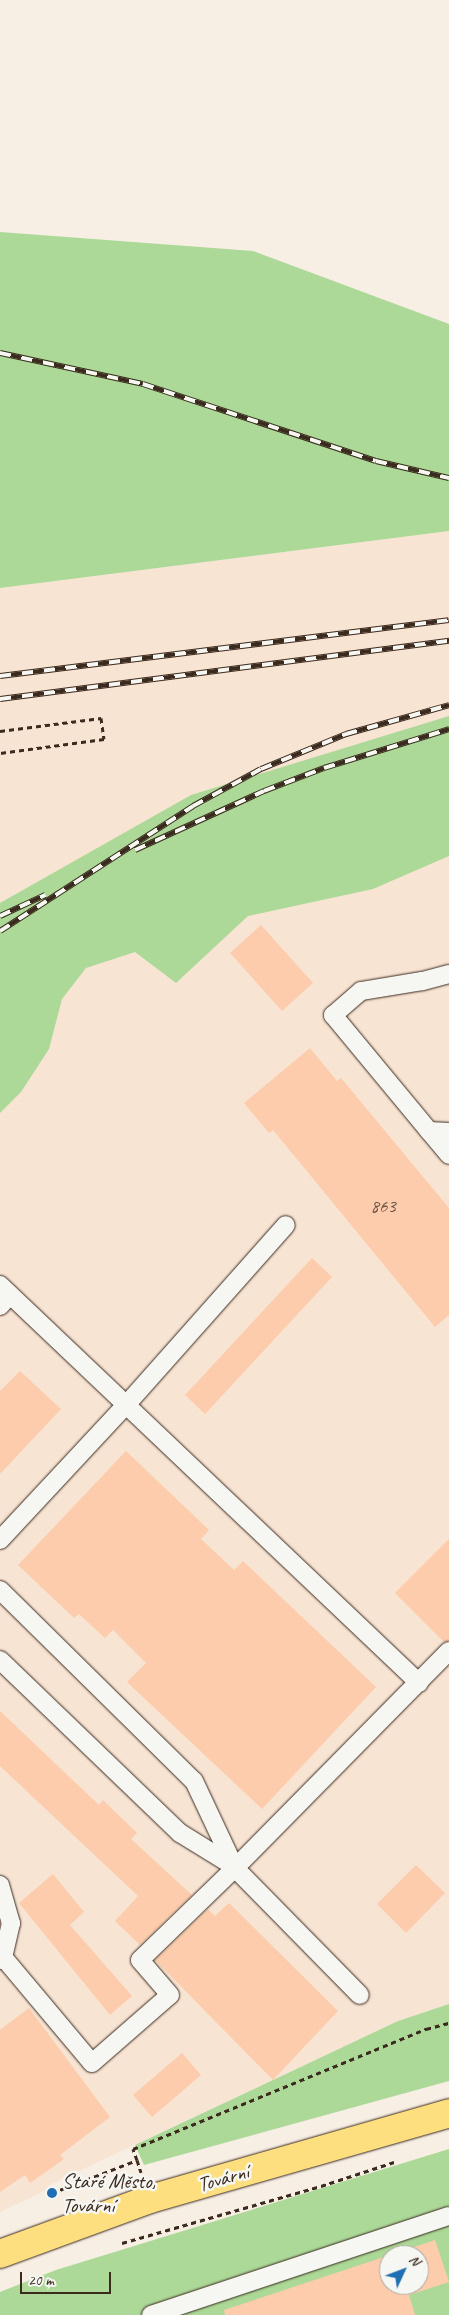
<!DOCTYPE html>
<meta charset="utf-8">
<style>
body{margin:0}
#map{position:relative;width:449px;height:2315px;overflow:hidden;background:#f7eee4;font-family:Caveat,sans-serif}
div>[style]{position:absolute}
.built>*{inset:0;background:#f8e4d3}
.green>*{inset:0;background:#acd998}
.building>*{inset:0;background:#fcccac}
.path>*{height:3px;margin-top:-1.5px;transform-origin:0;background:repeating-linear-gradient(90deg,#3b2a1e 0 5px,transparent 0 9px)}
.roads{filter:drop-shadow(0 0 1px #3b2a1e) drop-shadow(0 0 1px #3b2a1e)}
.service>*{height:18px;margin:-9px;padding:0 9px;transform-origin:9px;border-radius:9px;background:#f6f6f2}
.primary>*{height:28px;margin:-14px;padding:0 14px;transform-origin:14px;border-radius:14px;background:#fedf80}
.rail>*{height:5.5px;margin-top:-2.75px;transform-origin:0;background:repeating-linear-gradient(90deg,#f6f6f2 0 11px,#3b2a1e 0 22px);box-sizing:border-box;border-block:1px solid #3b2a1e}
.dots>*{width:14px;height:14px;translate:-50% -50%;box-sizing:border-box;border:2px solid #f6f6f2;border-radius:50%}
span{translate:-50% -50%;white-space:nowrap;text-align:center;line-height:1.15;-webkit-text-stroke:5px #f6f6f2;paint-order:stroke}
.number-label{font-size:19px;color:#6b5242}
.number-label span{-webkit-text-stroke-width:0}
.street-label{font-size:21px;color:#3b2a1e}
.poi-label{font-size:21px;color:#3b2a1e}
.left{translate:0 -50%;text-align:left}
.north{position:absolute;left:379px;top:2245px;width:50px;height:50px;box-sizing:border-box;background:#f6f6f2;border:1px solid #aba49d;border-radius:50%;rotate:47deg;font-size:14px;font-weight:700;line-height:20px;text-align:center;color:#3b2a1e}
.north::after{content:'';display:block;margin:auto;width:18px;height:22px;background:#1f6fb2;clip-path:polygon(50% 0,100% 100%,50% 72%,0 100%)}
.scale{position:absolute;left:20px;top:2272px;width:91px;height:22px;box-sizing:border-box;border:2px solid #3b2a1e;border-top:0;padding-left:6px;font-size:15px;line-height:18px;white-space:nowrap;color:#3b2a1e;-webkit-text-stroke:4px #f6f6f2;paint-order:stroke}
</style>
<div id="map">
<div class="built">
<i style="clip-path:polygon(449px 531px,449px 2004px,398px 2021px,49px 2185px,46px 2190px,0 2212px,0 588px)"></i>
</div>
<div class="green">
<i style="clip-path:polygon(0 232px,253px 251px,449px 324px,449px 531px,0 588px)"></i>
<i style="clip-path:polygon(449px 716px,449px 856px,373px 889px,248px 916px,176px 983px,135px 952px,86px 968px,62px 999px,49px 1049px,21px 1092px,0 1113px,0 903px,191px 795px)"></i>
<i style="clip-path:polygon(449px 2004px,449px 2081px,144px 2165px,135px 2145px,398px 2021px)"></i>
<i style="clip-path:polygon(evenodd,449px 2149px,449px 2315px,0 2315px,0 2292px,56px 2270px,449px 2149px,389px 2255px,419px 2255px,419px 2285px,389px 2285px,389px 2255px)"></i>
</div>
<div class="building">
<i style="clip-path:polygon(261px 925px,313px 983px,282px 1011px,230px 953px)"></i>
<i style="clip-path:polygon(310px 1048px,337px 1081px,341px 1078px,449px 1208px,449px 1315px,435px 1327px,273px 1130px,269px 1133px,244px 1103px)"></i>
<i style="clip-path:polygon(312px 1258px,332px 1277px,205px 1414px,185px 1395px)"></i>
<i style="clip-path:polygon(20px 1371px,61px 1409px,0 1474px,0 1391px)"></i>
<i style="clip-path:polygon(126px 1451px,209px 1530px,201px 1539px,234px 1570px,243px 1561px,376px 1687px,262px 1809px,127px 1682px,146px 1663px,113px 1630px,105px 1638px,79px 1614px,74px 1618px,18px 1565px)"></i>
<i style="clip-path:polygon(449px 1539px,449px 1641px,444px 1642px,395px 1593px)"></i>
<i style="clip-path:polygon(0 1711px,99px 1805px,103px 1800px,137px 1833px,131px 1839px,192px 1895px,140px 1945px,115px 1921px,138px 1896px,0 1766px)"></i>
<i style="clip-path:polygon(416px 1865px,445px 1893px,406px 1933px,377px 1904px)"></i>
<i style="clip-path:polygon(53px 1874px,84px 1912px,70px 1925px,132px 1996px,110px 2015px,19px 1903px)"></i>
<i style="clip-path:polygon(229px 1903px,338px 2011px,273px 2080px,155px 1960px,208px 1909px,215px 1916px)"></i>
<i style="clip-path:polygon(29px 2008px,110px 2117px,60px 2155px,64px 2159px,30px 2183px,25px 2175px,0 2192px,0 2030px)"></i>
<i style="clip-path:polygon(182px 2053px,201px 2075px,152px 2117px,133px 2095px)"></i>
<i style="clip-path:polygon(evenodd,435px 2240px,449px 2282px,409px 2295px,415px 2315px,225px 2315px,224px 2310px,435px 2240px,389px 2255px,419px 2255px,419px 2285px,389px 2285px,389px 2255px)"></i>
</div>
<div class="path">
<i style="left:0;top:731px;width:102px;rotate:-7.3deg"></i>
<i style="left:101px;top:718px;width:21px;rotate:82deg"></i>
<i style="left:104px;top:739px;width:105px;rotate:172.3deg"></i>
<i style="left:137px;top:2160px;width:12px;rotate:-110deg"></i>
<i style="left:133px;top:2149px;width:317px;rotate:-22.3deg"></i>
<i style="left:426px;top:2029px;width:24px;rotate:-15deg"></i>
<i style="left:52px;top:2193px;width:91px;rotate:-21.2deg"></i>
<i style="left:137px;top:2160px;width:13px;rotate:72deg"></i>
<i style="left:122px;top:2243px;width:207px;rotate:-16deg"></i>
<i style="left:321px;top:2186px;width:77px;rotate:-18.2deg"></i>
</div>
<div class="roads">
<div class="service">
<i style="left:449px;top:974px;width:28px;rotate:165deg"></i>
<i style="left:422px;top:981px;width:62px;rotate:170.7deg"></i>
<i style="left:361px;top:991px;width:37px;rotate:139deg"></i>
<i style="left:333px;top:1015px;width:151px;rotate:50.4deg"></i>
<i style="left:429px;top:1131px;width:20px;rotate:3deg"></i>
<i style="left:429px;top:1131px;width:31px;rotate:50deg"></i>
<i style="left:0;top:1285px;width:578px;rotate:43.53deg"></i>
<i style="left:0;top:1306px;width:15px;rotate:-48deg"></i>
<i style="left:0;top:1540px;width:186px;rotate:-47deg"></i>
<i style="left:127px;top:1404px;width:239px;rotate:-48.4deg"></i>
<i style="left:0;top:1590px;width:272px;rotate:44.6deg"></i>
<i style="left:194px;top:1781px;width:96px;rotate:64.8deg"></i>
<i style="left:235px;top:1868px;width:178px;rotate:45.5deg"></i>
<i style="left:0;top:1660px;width:250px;rotate:43.9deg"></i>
<i style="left:180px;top:1833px;width:65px;rotate:31.7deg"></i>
<i style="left:0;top:1885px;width:40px;rotate:74deg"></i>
<i style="left:11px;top:1923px;width:35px;rotate:103deg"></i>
<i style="left:0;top:1960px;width:4px;rotate:-45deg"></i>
<i style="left:3px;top:1957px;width:138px;rotate:50deg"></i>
<i style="left:92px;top:2063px;width:103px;rotate:-41.1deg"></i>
<i style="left:170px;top:1995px;width:46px;rotate:-130.6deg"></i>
<i style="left:140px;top:1960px;width:132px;rotate:-44.1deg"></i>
<i style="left:235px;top:1868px;width:305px;rotate:-45.4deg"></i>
<i style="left:151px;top:2315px;width:314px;rotate:-18.4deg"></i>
</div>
<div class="primary">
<i style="left:0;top:2254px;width:160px;rotate:-20.1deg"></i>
<i style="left:150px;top:2199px;width:311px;rotate:-16deg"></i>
</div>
</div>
<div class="rail">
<i style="left:0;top:353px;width:146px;rotate:12.2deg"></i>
<i style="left:143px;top:384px;width:245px;rotate:18.3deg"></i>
<i style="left:376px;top:461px;width:75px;rotate:13.1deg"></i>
<i style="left:0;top:676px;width:452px;rotate:-7.1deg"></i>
<i style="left:0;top:699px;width:453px;rotate:-7.4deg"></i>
<i style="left:135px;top:850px;width:142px;rotate:-24.6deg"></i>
<i style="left:264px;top:791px;width:64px;rotate:-21deg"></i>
<i style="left:324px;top:768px;width:131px;rotate:-17.3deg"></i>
<i style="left:0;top:916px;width:50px;rotate:-25deg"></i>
<i style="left:0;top:931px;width:230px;rotate:-32.9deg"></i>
<i style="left:193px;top:806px;width:77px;rotate:-28.6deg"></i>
<i style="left:261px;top:769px;width:92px;rotate:-22.4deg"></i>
<i style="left:346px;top:734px;width:107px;rotate:-15.7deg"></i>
</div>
<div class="dots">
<i style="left:52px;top:2193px;background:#1f6fb2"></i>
</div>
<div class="number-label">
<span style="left:383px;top:1207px">863</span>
</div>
<div class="street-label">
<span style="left:223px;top:2178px;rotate:-16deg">Tovární</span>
</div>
<div class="poi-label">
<span class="left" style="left:62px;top:2193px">Staré Město,<br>Tovární</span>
</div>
<div class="north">N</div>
<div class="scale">20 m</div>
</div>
